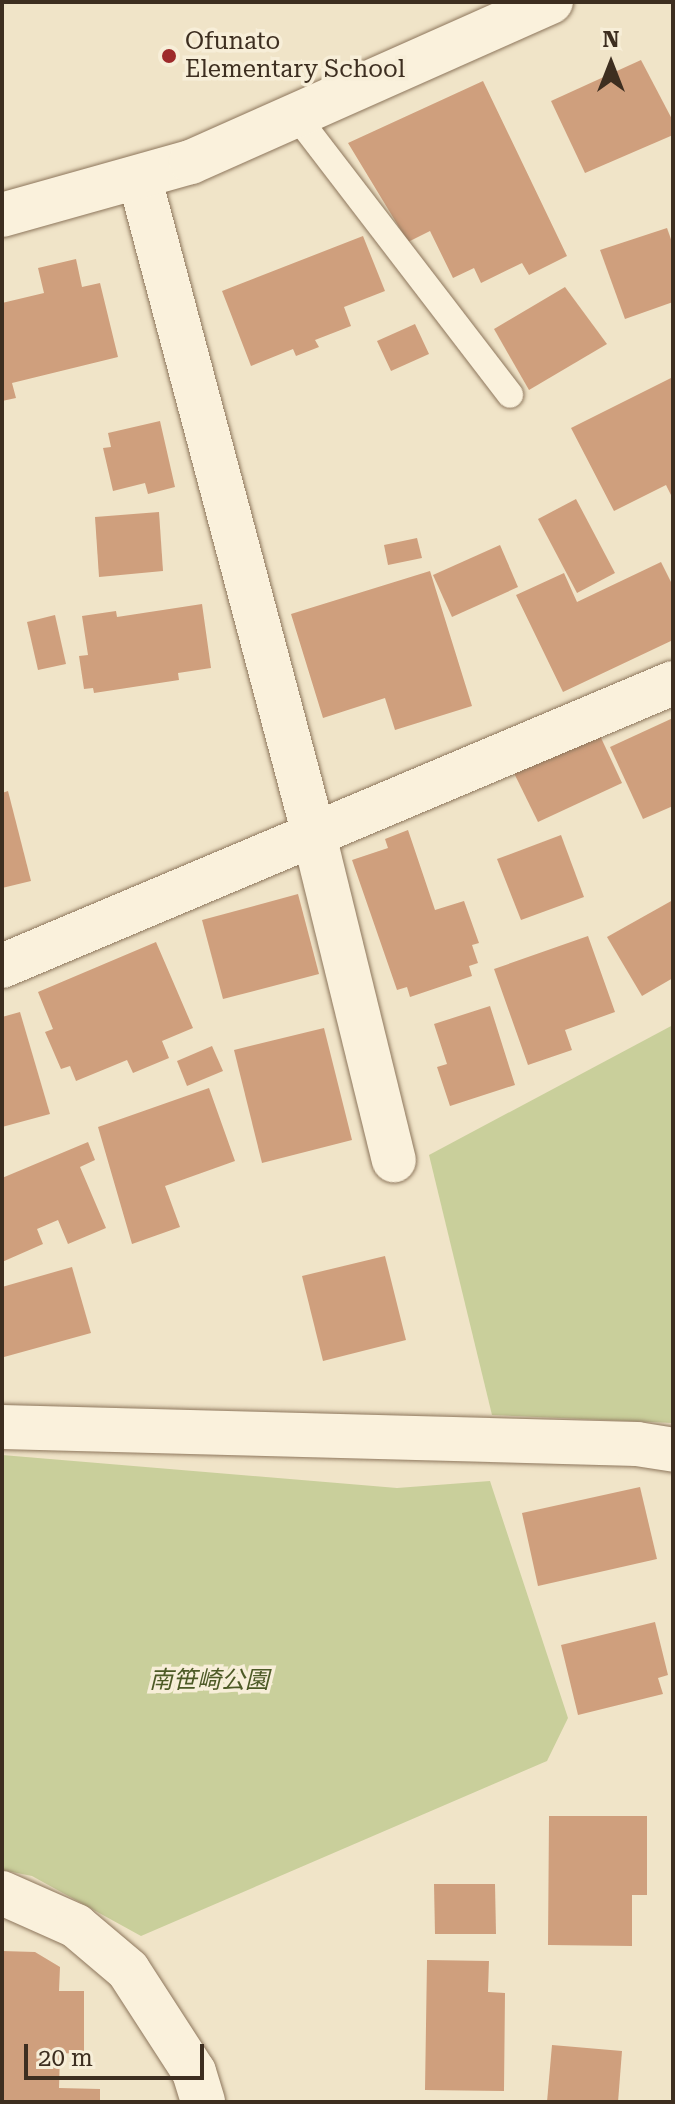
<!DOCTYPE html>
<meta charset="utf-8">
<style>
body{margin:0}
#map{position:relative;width:675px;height:2104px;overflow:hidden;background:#f0e4c8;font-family:"Roboto Serif","Noto Sans JP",serif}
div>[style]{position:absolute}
.green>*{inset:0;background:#c9cf9b}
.building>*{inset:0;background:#cf9f7d}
.roads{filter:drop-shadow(0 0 2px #8d765c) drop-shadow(0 0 2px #8d765c)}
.lane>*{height:26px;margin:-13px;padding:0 13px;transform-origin:13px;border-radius:13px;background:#faf1dc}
.street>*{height:44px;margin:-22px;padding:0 22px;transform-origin:22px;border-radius:22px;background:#faf1dc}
.dots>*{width:22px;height:22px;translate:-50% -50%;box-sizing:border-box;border:4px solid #f7eed8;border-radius:50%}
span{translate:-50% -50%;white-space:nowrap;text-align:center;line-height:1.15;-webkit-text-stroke:7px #f7eed8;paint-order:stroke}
.poi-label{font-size:24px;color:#3d2e20}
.left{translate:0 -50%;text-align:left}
.park-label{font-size:24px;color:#4d5a26;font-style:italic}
.frame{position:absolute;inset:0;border:4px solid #3d2e20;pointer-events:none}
.north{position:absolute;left:571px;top:24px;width:80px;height:80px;-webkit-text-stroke:6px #f7eed8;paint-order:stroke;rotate:0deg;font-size:22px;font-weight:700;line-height:32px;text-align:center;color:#3d2e20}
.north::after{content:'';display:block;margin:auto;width:28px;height:36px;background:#3d2e20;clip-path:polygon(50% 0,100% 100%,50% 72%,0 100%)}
.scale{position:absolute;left:24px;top:2044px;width:180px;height:36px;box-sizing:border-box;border:4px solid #3d2e20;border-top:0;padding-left:10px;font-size:24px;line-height:28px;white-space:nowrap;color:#3d2e20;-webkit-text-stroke:6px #f7eed8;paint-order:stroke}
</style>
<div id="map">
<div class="green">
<i style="clip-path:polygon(673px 1025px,673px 1423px,492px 1415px,429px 1155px)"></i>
<i style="clip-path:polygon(2px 1455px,397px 1488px,490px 1481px,568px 1718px,547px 1761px,141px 1936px,32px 1876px,2px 1870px)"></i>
</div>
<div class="building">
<i style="clip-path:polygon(641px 60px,673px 121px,673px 135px,585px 173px,551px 101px)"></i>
<i style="clip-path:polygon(483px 81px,567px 256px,529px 275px,522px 263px,481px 283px,474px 268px,453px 278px,430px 231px,408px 242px,348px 143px)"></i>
<i style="clip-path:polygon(667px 228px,673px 245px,673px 302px,625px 319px,600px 250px)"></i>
<i style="clip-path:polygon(363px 236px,385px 291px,344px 307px,351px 326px,315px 340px,319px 347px,296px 356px,293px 349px,251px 366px,222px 291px)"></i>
<i style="clip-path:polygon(76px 259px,82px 287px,100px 283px,118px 357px,12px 383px,16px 398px,2px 401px,2px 303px,44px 293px,38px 268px)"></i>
<i style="clip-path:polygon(565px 287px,607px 344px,529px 390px,494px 329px)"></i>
<i style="clip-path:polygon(415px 324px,429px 354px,391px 371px,377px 341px)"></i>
<i style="clip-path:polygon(673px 377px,673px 499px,666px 485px,614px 511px,571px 428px)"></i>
<i style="clip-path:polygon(160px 421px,175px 487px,148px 494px,145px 483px,113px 491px,103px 448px,111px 447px,108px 433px)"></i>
<i style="clip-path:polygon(576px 499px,615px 573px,577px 593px,538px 519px)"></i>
<i style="clip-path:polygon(159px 512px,163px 571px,99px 577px,95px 517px)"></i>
<i style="clip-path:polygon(417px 538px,422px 558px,388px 565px,384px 545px)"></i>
<i style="clip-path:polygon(500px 545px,518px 587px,452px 617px,433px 575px)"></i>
<i style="clip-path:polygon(661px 562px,673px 586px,673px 640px,563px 692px,516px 595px,564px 573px,577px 602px)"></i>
<i style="clip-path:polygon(430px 571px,472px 706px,395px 730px,385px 698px,323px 718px,291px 614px)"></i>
<i style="clip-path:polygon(202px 604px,211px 668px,178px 673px,179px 680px,94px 693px,93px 688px,84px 689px,79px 656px,88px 655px,82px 616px,116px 611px,117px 617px)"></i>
<i style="clip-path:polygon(55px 615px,66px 664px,38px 670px,27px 622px)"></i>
<i style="clip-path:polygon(673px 718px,673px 806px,643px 819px,610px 747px)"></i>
<i style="clip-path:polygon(596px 727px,622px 783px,538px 822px,511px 767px)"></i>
<i style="clip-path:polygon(8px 791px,31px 881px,2px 888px,2px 793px)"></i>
<i style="clip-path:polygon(408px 830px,435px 910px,464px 901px,479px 943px,472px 945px,478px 963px,469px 966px,472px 976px,410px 997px,407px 987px,397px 990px,352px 860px,388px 848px,385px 839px)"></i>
<i style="clip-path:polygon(561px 835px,584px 897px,521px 920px,497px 859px)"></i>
<i style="clip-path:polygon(298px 894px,319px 974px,223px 999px,202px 920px)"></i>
<i style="clip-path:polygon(673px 900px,673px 978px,642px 996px,607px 937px)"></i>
<i style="clip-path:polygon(588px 936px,615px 1012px,565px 1030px,572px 1050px,528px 1065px,494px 969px)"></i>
<i style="clip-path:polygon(156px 942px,193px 1028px,162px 1041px,169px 1058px,133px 1073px,127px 1060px,76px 1081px,70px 1066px,61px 1069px,45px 1032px,53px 1029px,38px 992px)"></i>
<i style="clip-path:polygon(490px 1006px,515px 1085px,450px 1106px,437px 1067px,447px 1064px,434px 1024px)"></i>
<i style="clip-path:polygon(20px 1012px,50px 1114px,2px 1127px,2px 1017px)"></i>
<i style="clip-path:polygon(324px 1028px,352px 1140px,262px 1163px,234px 1050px)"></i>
<i style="clip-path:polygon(212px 1046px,223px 1071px,187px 1086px,177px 1061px)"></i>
<i style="clip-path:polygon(209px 1088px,235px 1161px,165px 1186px,180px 1227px,132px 1244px,98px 1127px)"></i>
<i style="clip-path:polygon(88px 1142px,95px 1160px,80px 1167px,106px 1228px,68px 1244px,58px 1220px,37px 1229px,43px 1244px,2px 1262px,2px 1178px)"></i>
<i style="clip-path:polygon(385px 1256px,406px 1340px,323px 1361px,302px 1276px)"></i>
<i style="clip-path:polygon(72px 1267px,91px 1333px,4px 1357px,2px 1287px)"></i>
<i style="clip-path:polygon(640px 1487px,657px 1559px,538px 1586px,522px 1513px)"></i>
<i style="clip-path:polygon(655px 1622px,668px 1675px,658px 1678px,663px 1694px,578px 1715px,561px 1645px)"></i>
<i style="clip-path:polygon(549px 1816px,647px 1816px,647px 1895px,632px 1895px,632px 1946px,548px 1945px)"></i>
<i style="clip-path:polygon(434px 1884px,495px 1884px,496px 1934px,435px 1934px)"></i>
<i style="clip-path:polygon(2px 1951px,35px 1952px,60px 1967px,59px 1991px,84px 1991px,84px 2054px,60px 2053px,59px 2088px,100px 2089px,100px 2102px,2px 2102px)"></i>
<i style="clip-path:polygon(427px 1960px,489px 1961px,488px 1992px,505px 1993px,504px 2091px,425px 2090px)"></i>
<i style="clip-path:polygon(552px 2045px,622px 2051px,618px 2102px,547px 2102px)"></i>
</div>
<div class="roads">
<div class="lane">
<i style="left:297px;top:117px;width:350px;rotate:52.5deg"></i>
</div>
<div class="street">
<i style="left:140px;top:180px;width:678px;rotate:75.12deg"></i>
<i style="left:314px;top:835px;width:335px;rotate:76.2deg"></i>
<i style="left:2px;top:215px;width:196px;rotate:-15.7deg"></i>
<i style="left:191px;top:162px;width:394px;rotate:-24deg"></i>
<i style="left:2px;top:966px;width:728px;rotate:-22.87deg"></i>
<i style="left:2px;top:1427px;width:635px;rotate:1.53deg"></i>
<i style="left:637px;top:1444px;width:36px;rotate:9deg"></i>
<i style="left:2px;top:1893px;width:81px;rotate:24deg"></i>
<i style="left:76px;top:1926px;width:68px;rotate:40.2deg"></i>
<i style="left:128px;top:1970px;width:121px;rotate:57.1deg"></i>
<i style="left:194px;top:2072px;width:31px;rotate:73deg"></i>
</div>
</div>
<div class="dots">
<i style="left:169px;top:56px;background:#9e2a2b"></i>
</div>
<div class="poi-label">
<span class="left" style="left:185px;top:56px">Ofunato<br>Elementary School</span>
</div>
<div class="park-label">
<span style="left:209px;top:1681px">南笹崎公園</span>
</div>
<div class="frame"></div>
<div class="north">N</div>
<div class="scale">20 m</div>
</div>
